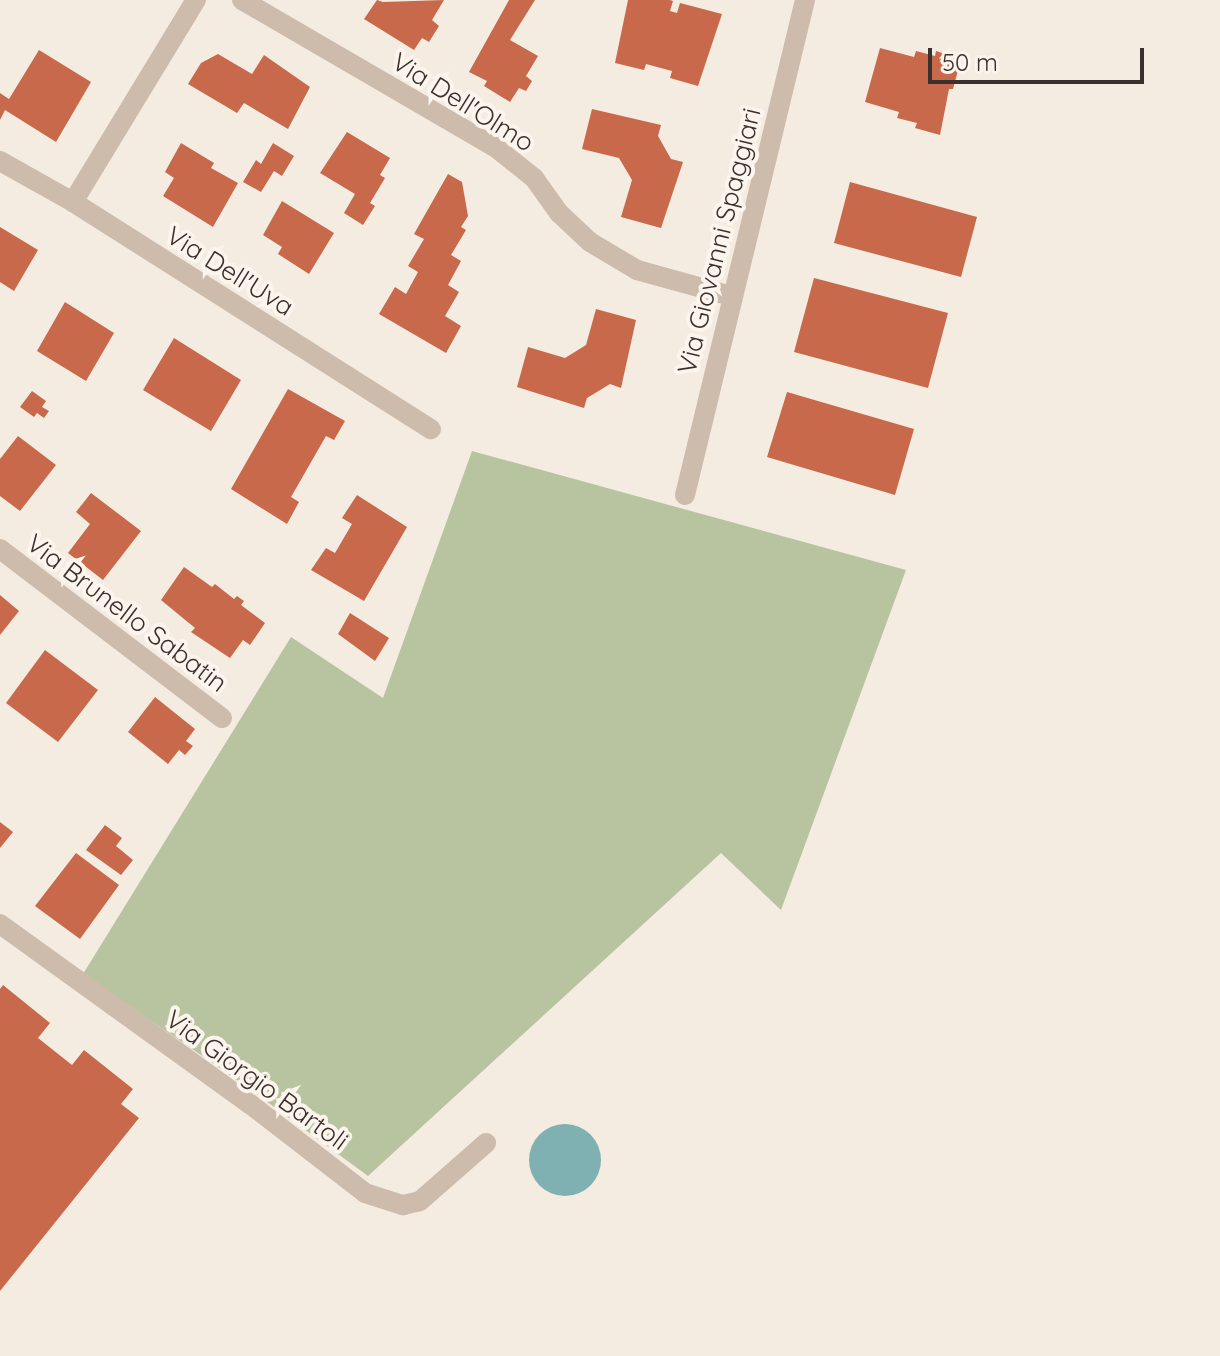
<!DOCTYPE html>
<style>
body{margin:0}
#map{position:relative;width:1220px;height:1356px;overflow:hidden;background:#f4ebe1;font-family:Quicksand,sans-serif}
div>[style]{position:absolute}
.green>*{inset:0;background:#b8c4a0}
.water>*{inset:0;background:#7fb0b2}
.round{border-radius:50%}
.building>*{inset:0;background:#c8694b}
.minor>*{height:20px;margin:-10px;padding:0 10px;transform-origin:10px;border-radius:10px;background:#cdbbac}
span{translate:-50% -50%;white-space:nowrap;text-align:center;line-height:1.15;-webkit-text-stroke:8px #fbf5ee;paint-order:stroke}
.street-label{font-size:26px;color:#3b302b}
.scale{position:absolute;left:928px;top:48px;width:216px;height:36px;box-sizing:border-box;border:4px solid #3b302b;border-top:0;padding-left:10px;font-size:24px;line-height:28px;white-space:nowrap;color:#3b302b;-webkit-text-stroke:6px #fbf5ee;paint-order:stroke}
</style>
<div id="map">
<div class="green">
<i style="clip-path:polygon(472px 451px,906px 570px,781px 910px,721px 853px,368px 1176px,240px 1082px,83px 974px,291px 637px,383px 698px)"></i>
</div>
<div class="water">
<i class="round" style="left:529px;top:1124px;width:72px;height:72px"></i>
</div>
<div class="building">
<i style="clip-path:polygon(377px 0,383px 2px,444px 0,432px 20px,439px 26px,429px 42px,422px 38px,414px 50px,364px 19px)"></i>
<i style="clip-path:polygon(509px 0,535px 0,510px 40px,538px 56px,526px 76px,532px 81px,526px 91px,519px 88px,510px 102px,484px 86px,487px 81px,469px 72px)"></i>
<i style="clip-path:polygon(628px 0,670px 0,673px 1px,670px 11px,677px 13px,680px 3px,722px 14px,698px 86px,670px 78px,672px 71px,646px 64px,644px 70px,615px 63px)"></i>
<i style="clip-path:polygon(880px 48px,914px 57px,916px 51px,935px 56px,936px 51px,961px 59px,953px 89px,949px 89px,940px 135px,915px 128px,917px 123px,897px 118px,899px 112px,865px 102px)"></i>
<i style="clip-path:polygon(39px 50px,91px 82px,56px 142px,5px 110px,0 120px,0 93px,9px 99px)"></i>
<i style="clip-path:polygon(218px 54px,252px 74px,264px 55px,310px 87px,288px 129px,244px 103px,237px 113px,188px 84px,201px 63px)"></i>
<i style="clip-path:polygon(592px 109px,661px 125px,658px 136px,671px 159px,683px 162px,661px 228px,621px 217px,632px 180px,619px 158px,582px 149px)"></i>
<i style="clip-path:polygon(347px 132px,390px 158px,380px 175px,385px 178px,370px 203px,375px 206px,363px 225px,344px 213px,355px 194px,320px 173px)"></i>
<i style="clip-path:polygon(181px 143px,214px 163px,211px 168px,238px 183px,213px 227px,163px 196px,174px 178px,165px 172px)"></i>
<i style="clip-path:polygon(273px 143px,294px 156px,282px 176px,274px 171px,261px 192px,243px 182px,256px 160px,261px 164px)"></i>
<i style="clip-path:polygon(448px 174px,462px 182px,468px 216px,461px 227px,466px 230px,451px 255px,461px 261px,448px 285px,459px 292px,445px 316px,461px 326px,446px 353px,379px 314px,395px 287px,406px 294px,418px 272px,408px 266px,424px 239px,414px 234px)"></i>
<i style="clip-path:polygon(850px 182px,977px 217px,961px 277px,834px 243px)"></i>
<i style="clip-path:polygon(282px 201px,334px 233px,309px 274px,278px 254px,282px 247px,263px 235px)"></i>
<i style="clip-path:polygon(0 227px,38px 250px,14px 291px,0 282px)"></i>
<i style="clip-path:polygon(814px 278px,948px 313px,928px 388px,794px 352px)"></i>
<i style="clip-path:polygon(65px 302px,114px 333px,86px 381px,37px 351px)"></i>
<i style="clip-path:polygon(596px 309px,636px 320px,621px 388px,610px 384px,587px 398px,584px 408px,517px 387px,528px 347px,565px 358px,586px 345px)"></i>
<i style="clip-path:polygon(174px 338px,241px 380px,211px 431px,143px 390px)"></i>
<i style="clip-path:polygon(288px 389px,345px 421px,334px 440px,326px 436px,291px 497px,299px 502px,287px 524px,231px 489px)"></i>
<i style="clip-path:polygon(32px 391px,46px 401px,42px 407px,49px 411px,44px 418px,37px 413px,34px 417px,20px 407px)"></i>
<i style="clip-path:polygon(787px 392px,914px 429px,895px 495px,767px 457px)"></i>
<i style="clip-path:polygon(18px 436px,56px 465px,20px 511px,0 496px,0 459px)"></i>
<i style="clip-path:polygon(91px 493px,141px 531px,103px 580px,68px 553px,90px 524px,76px 512px)"></i>
<i style="clip-path:polygon(357px 495px,407px 527px,364px 601px,311px 570px,326px 548px,335px 553px,352px 524px,342px 518px)"></i>
<i style="clip-path:polygon(184px 567px,212px 587px,215px 584px,234px 599px,237px 596px,244px 601px,241px 605px,265px 623px,250px 645px,243px 640px,230px 658px,191px 632px,195px 628px,161px 600px)"></i>
<i style="clip-path:polygon(0 595px,19px 611px,0 635px)"></i>
<i style="clip-path:polygon(350px 613px,389px 638px,375px 661px,338px 634px)"></i>
<i style="clip-path:polygon(45px 650px,98px 690px,58px 742px,6px 703px)"></i>
<i style="clip-path:polygon(155px 697px,195px 729px,186px 741px,193px 746px,185px 755px,179px 750px,168px 764px,128px 732px)"></i>
<i style="clip-path:polygon(0 822px,13px 832px,0 848px)"></i>
<i style="clip-path:polygon(105px 825px,122px 838px,116px 846px,133px 860px,121px 875px,86px 850px)"></i>
<i style="clip-path:polygon(76px 853px,119px 885px,80px 939px,35px 906px)"></i>
<i style="clip-path:polygon(3px 985px,50px 1023px,38px 1038px,72px 1065px,84px 1050px,133px 1089px,121px 1104px,139px 1118px,0 1291px,0 989px)"></i>
</div>
<div class="minor">
<i style="left:242px;top:0;width:293px;rotate:30.2deg"></i>
<i style="left:495px;top:147px;width:50px;rotate:38.5deg"></i>
<i style="left:534px;top:178px;width:43px;rotate:54.5deg"></i>
<i style="left:559px;top:213px;width:42px;rotate:43.1deg"></i>
<i style="left:590px;top:242px;width:55px;rotate:30.8deg"></i>
<i style="left:637px;top:270px;width:98px;rotate:15.5deg"></i>
<i style="left:0;top:161px;width:84px;rotate:29.3deg"></i>
<i style="left:73px;top:202px;width:424px;rotate:32.4deg"></i>
<i style="left:73px;top:202px;width:237px;rotate:-58.7deg"></i>
<i style="left:685px;top:495px;width:509px;rotate:-76.37deg"></i>
<i style="left:0;top:549px;width:279px;rotate:37.3deg"></i>
<i style="left:0;top:924px;width:308px;rotate:35.8deg"></i>
<i style="left:250px;top:1104px;width:145px;rotate:37.7deg"></i>
<i style="left:365px;top:1193px;width:40px;rotate:18deg"></i>
<i style="left:403px;top:1205px;width:17px;rotate:-13deg"></i>
<i style="left:420px;top:1201px;width:88px;rotate:-41.3deg"></i>
</div>
<div class="street-label">
<span style="left:463px;top:102px;rotate:32deg">Via Dell'Olmo</span>
<span style="left:719px;top:241px;rotate:-76deg">Via Giovanni Spaggiari</span>
<span style="left:230px;top:271px;rotate:32deg">Via Dell'Uva</span>
<span style="left:127px;top:613px;rotate:37deg">Via Brunello Sabatin</span>
<span style="left:257px;top:1080px;rotate:36deg">Via Giorgio Bartoli</span>
</div>
<div class="scale">50 m</div>
</div>
